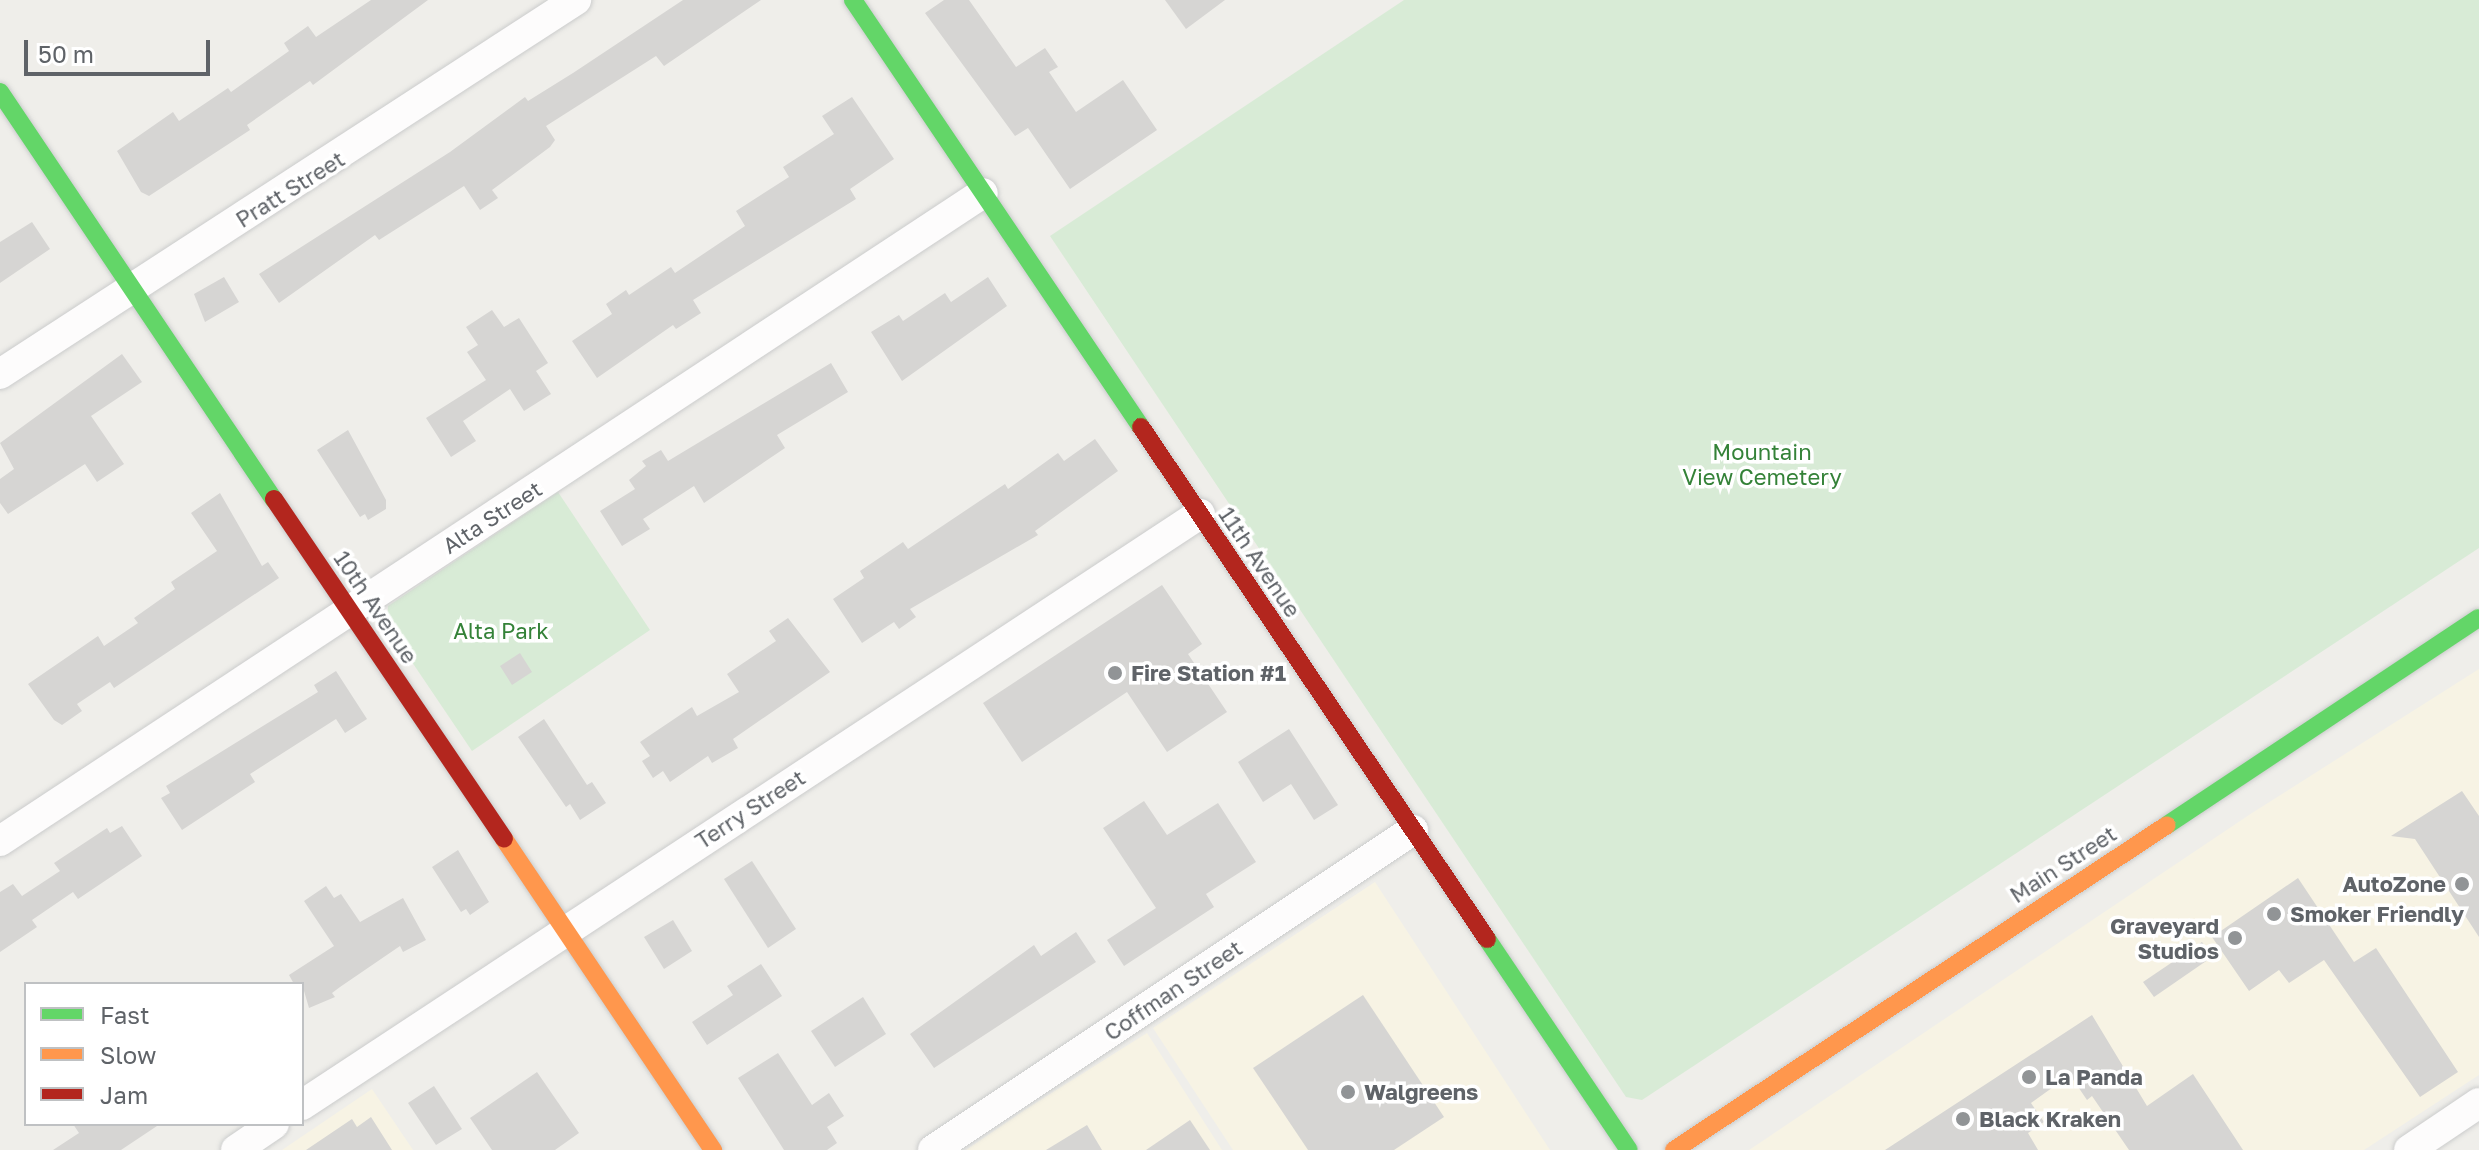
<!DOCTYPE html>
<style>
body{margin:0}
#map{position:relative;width:2479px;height:1150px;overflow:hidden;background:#efeeea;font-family:"Golos Text",sans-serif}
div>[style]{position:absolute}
.commercial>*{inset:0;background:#f7f3e4}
.green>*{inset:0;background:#d8ebd6}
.building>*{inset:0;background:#d6d5d3}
.roads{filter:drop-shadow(0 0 2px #cbcccc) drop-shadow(0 0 2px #cbcccc)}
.street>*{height:30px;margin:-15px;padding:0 15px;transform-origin:15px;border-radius:15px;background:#fdfcfc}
.fast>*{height:18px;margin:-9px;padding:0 9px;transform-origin:9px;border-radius:9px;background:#63d668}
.slow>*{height:18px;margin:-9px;padding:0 9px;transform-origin:9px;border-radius:9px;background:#ff974d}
.jam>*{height:18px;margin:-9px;padding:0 9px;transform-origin:9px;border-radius:9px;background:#b3261e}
.dots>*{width:22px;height:22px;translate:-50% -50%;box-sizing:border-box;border:4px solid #fff;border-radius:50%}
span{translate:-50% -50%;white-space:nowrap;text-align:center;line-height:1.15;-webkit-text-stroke:7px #fff;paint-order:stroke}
.street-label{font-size:22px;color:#5f6368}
.park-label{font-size:22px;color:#348238}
.poi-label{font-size:22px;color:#5f6368;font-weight:700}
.left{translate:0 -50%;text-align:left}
.right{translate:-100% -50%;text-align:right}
.legend{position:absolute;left:24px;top:982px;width:280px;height:144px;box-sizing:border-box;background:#fff;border:2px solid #bfc1c3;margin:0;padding:10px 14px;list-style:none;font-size:24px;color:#5f6368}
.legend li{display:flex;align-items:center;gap:16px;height:40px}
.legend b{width:40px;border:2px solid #bfc1c3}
.scale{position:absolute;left:24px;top:40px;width:186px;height:36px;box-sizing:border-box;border:4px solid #5f6368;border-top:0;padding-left:10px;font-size:24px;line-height:28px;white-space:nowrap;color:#5f6368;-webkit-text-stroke:6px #fff;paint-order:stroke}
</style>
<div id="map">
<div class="commercial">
<i style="clip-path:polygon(2479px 669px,2479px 1075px,2364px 1150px,1749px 1150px,2252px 813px)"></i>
<i style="clip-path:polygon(1375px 882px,1550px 1150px,1233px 1150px,1153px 1028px)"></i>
<i style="clip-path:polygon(1147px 1033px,1222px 1150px,966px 1150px,1023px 1111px)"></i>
<i style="clip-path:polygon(372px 1089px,413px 1150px,282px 1150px)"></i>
</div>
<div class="green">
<i style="clip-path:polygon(1404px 0,2479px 0,2479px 548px,1642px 1100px,1626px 1097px,1050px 236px)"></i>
<i style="clip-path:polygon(558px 492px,650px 630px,472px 751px,387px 625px,388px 606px)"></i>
</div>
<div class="building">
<i style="clip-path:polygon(371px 0,428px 0,313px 85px,310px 81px,247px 125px,250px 130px,149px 196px,141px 192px,117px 151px,173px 112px,179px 121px,228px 88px,231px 92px,289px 51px,284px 43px,308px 26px,316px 37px)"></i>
<i style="clip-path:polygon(683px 0,761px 0,664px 66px,656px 56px,546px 126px,555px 140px,550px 147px,492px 190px,498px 198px,480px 210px,464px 186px,379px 240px,375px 235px,279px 303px,259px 274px,450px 152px,525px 97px,528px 101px,573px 73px)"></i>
<i style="clip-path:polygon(944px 0,969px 0,1016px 67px,1045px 48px,1058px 67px,1049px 72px,1076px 112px,1123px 80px,1157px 130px,1070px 189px,1028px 128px,1015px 136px,925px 13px)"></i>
<i style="clip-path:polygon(1165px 0,1225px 0,1186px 29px)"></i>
<i style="clip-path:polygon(852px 97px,894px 159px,850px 189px,856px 199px,693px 300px,701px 313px,676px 329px,673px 325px,597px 378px,572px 341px,612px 314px,606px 304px,626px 290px,629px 295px,671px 267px,675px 273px,745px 226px,736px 211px,789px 177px,783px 167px,834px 134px,822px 116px)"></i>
<i style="clip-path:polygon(32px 222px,50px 249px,0 283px,0 242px)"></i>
<i style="clip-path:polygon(224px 277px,239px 302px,205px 322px,194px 294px)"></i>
<i style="clip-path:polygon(988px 277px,1007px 306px,902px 381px,871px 332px,899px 315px,903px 321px,945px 293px,951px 302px)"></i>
<i style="clip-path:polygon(492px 310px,504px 327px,519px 318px,548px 363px,536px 371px,551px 394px,524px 411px,510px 389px,463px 421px,476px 441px,451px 457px,426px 418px,486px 380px,467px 352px,478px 345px,466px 327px)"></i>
<i style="clip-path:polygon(122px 354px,142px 382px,91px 416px,124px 464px,97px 482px,85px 464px,8px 514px,0 503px,0 479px,14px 469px,0 443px)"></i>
<i style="clip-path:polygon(831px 363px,848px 392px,777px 435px,785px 448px,704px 503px,694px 486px,643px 519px,650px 529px,622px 546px,600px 511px,635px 489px,629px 480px,646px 466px,642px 461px,661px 450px,668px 461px)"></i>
<i style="clip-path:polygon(348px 430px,386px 500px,386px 509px,368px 520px,365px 514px,360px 517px,317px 450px)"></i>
<i style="clip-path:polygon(1095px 439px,1118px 471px,1035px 531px,1038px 535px,910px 609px,916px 617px,899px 629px,894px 622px,862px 643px,833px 599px,864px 578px,860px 571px,903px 542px,908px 549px,1005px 484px,1008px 489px,1058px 453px,1064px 461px)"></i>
<i style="clip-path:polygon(220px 493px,262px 566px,268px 562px,279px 578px,114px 688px,110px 682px,77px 704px,82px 711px,62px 725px,54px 720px,28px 684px,98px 636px,104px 646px,138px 623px,134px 618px,175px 589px,171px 582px,217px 551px,191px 513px)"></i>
<i style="clip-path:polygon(1162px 585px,1202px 644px,1188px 654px,1227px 712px,1167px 752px,1127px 692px,1022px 762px,983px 703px)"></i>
<i style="clip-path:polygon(788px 618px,830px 672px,733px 739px,738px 748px,712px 763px,708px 756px,670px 782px,663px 771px,653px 778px,642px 761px,650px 756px,640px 742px,692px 707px,697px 716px,739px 692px,727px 674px,776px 641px,769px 631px)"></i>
<i style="clip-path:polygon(520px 653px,532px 672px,512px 685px,500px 666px)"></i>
<i style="clip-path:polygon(336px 671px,367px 719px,345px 733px,336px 719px,250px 774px,255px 782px,182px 830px,161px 798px,170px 793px,166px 786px,318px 692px,314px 685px)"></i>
<i style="clip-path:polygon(544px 719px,587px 785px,592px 782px,606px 803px,580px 820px,570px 804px,566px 807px,518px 737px)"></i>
<i style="clip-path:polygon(1289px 729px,1338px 805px,1314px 820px,1291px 784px,1263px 802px,1238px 762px)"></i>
<i style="clip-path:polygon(2462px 791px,2479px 816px,2479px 937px,2415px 839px,2391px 836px)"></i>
<i style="clip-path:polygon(1144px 801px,1167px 835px,1218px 803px,1256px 862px,1206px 894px,1214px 907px,1124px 966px,1107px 940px,1156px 908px,1103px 828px)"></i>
<i style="clip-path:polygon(122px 826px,142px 856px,78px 899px,73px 892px,32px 920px,37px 927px,0 952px,0 892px,13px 884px,22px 896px,60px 871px,54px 863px,107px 828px,110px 833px)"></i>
<i style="clip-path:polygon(458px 850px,489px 902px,470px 915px,466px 909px,461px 912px,432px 867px)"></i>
<i style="clip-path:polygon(752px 861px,796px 929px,768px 948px,724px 879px)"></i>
<i style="clip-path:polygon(2298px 878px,2354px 962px,2376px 948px,2458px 1072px,2420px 1097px,2324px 960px,2289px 983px,2279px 970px,2249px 991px,2212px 937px)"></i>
<i style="clip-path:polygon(326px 886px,334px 898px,341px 894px,360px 922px,403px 898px,426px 940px,403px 952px,400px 946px,340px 987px,332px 993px,335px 997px,309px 1008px,302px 984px,294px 984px,289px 975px,334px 946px,304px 901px)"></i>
<i style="clip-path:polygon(673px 920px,692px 951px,664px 969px,644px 937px)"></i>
<i style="clip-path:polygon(1076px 932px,1096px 962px,934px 1068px,910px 1034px,1034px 945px,1041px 956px)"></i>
<i style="clip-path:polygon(2202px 942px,2212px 957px,2154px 997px,2143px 982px)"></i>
<i style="clip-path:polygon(761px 964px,782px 996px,707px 1045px,692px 1022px,733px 995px,727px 986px)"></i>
<i style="clip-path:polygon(1363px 995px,1444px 1117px,1394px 1150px,1308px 1150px,1253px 1068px)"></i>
<i style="clip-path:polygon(863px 997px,886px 1034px,835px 1067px,811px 1031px)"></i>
<i style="clip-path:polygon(2092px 1015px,2147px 1106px,2193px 1074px,2243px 1150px,2129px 1150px,2092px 1096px,2087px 1100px,2070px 1075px,2031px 1103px,2044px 1122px,2028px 1133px,2038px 1150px,1885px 1150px)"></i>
<i style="clip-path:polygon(778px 1053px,812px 1105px,829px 1093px,844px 1116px,827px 1127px,837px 1143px,827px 1150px,784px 1150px,738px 1078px)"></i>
<i style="clip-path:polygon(537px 1072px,579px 1133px,555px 1150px,492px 1150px,470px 1118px)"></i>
<i style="clip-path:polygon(434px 1086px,462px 1129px,436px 1145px,408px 1103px)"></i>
<i style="clip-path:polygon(371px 1117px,392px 1150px,306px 1150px,352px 1119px,357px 1127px)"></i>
<i style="clip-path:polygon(1190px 1120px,1210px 1150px,1146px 1150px)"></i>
<i style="clip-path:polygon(73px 1124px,160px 1124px,121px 1150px,53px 1150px,79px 1133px)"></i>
<i style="clip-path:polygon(1087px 1125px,1102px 1150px,1046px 1150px)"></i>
</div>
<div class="roads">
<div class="street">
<i style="left:0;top:374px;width:687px;rotate:-33deg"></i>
<i style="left:0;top:841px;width:1177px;rotate:-33.39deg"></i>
<i style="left:302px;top:1105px;width:1075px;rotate:-33.35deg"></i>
<i style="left:236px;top:1150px;width:46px;rotate:-34.4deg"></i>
<i style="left:933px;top:1150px;width:577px;rotate:-33.69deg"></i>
<i style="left:2409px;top:1150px;width:84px;rotate:-33.9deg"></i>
</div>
<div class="fast">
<i style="left:853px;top:0;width:515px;rotate:56deg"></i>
<i style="left:0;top:92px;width:491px;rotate:56.1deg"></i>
<i style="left:2167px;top:825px;width:374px;rotate:-33.6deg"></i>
<i style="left:1487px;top:939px;width:254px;rotate:56.1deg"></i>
</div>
<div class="slow">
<i style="left:504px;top:839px;width:375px;rotate:56.1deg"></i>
<i style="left:1674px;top:1150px;width:590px;rotate:-33.39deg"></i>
</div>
<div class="jam">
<i style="left:1141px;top:427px;width:618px;rotate:55.95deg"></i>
<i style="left:274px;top:499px;width:410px;rotate:55.9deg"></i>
</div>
</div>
<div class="dots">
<i style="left:1115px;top:673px;background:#919496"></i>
<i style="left:2462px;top:884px;background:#919496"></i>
<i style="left:2274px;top:914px;background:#919496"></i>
<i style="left:2235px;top:938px;background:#919496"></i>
<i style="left:2029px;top:1077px;background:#919496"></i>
<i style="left:1348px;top:1092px;background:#919496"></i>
<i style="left:1963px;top:1119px;background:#919496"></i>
</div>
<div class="street-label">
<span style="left:290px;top:189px;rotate:-32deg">Pratt Street</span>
<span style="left:492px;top:517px;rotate:-33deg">Alta Street</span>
<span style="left:1260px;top:562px;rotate:56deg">11th Avenue</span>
<span style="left:376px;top:607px;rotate:56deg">10th Avenue</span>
<span style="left:750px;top:809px;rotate:-33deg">Terry Street</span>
<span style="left:2063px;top:864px;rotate:-33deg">Main Street</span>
<span style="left:1173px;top:990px;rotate:-34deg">Coffman Street</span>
</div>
<div class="park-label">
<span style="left:1762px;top:464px">Mountain<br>View Cemetery</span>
<span style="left:501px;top:631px">Alta Park</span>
</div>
<div class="poi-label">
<span class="left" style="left:1131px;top:673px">Fire Station #1</span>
<span class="right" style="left:2446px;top:884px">AutoZone</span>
<span class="left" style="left:2290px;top:914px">Smoker Friendly</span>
<span class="right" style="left:2219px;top:938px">Graveyard<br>Studios</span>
<span class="left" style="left:2045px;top:1077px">La Panda</span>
<span class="left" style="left:1364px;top:1092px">Walgreens</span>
<span class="left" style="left:1979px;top:1119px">Black Kraken</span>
</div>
<ul class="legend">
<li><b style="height:10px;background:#63d668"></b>Fast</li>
<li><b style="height:10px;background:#ff974d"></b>Slow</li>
<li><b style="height:10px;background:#b3261e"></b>Jam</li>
</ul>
<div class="scale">50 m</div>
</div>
